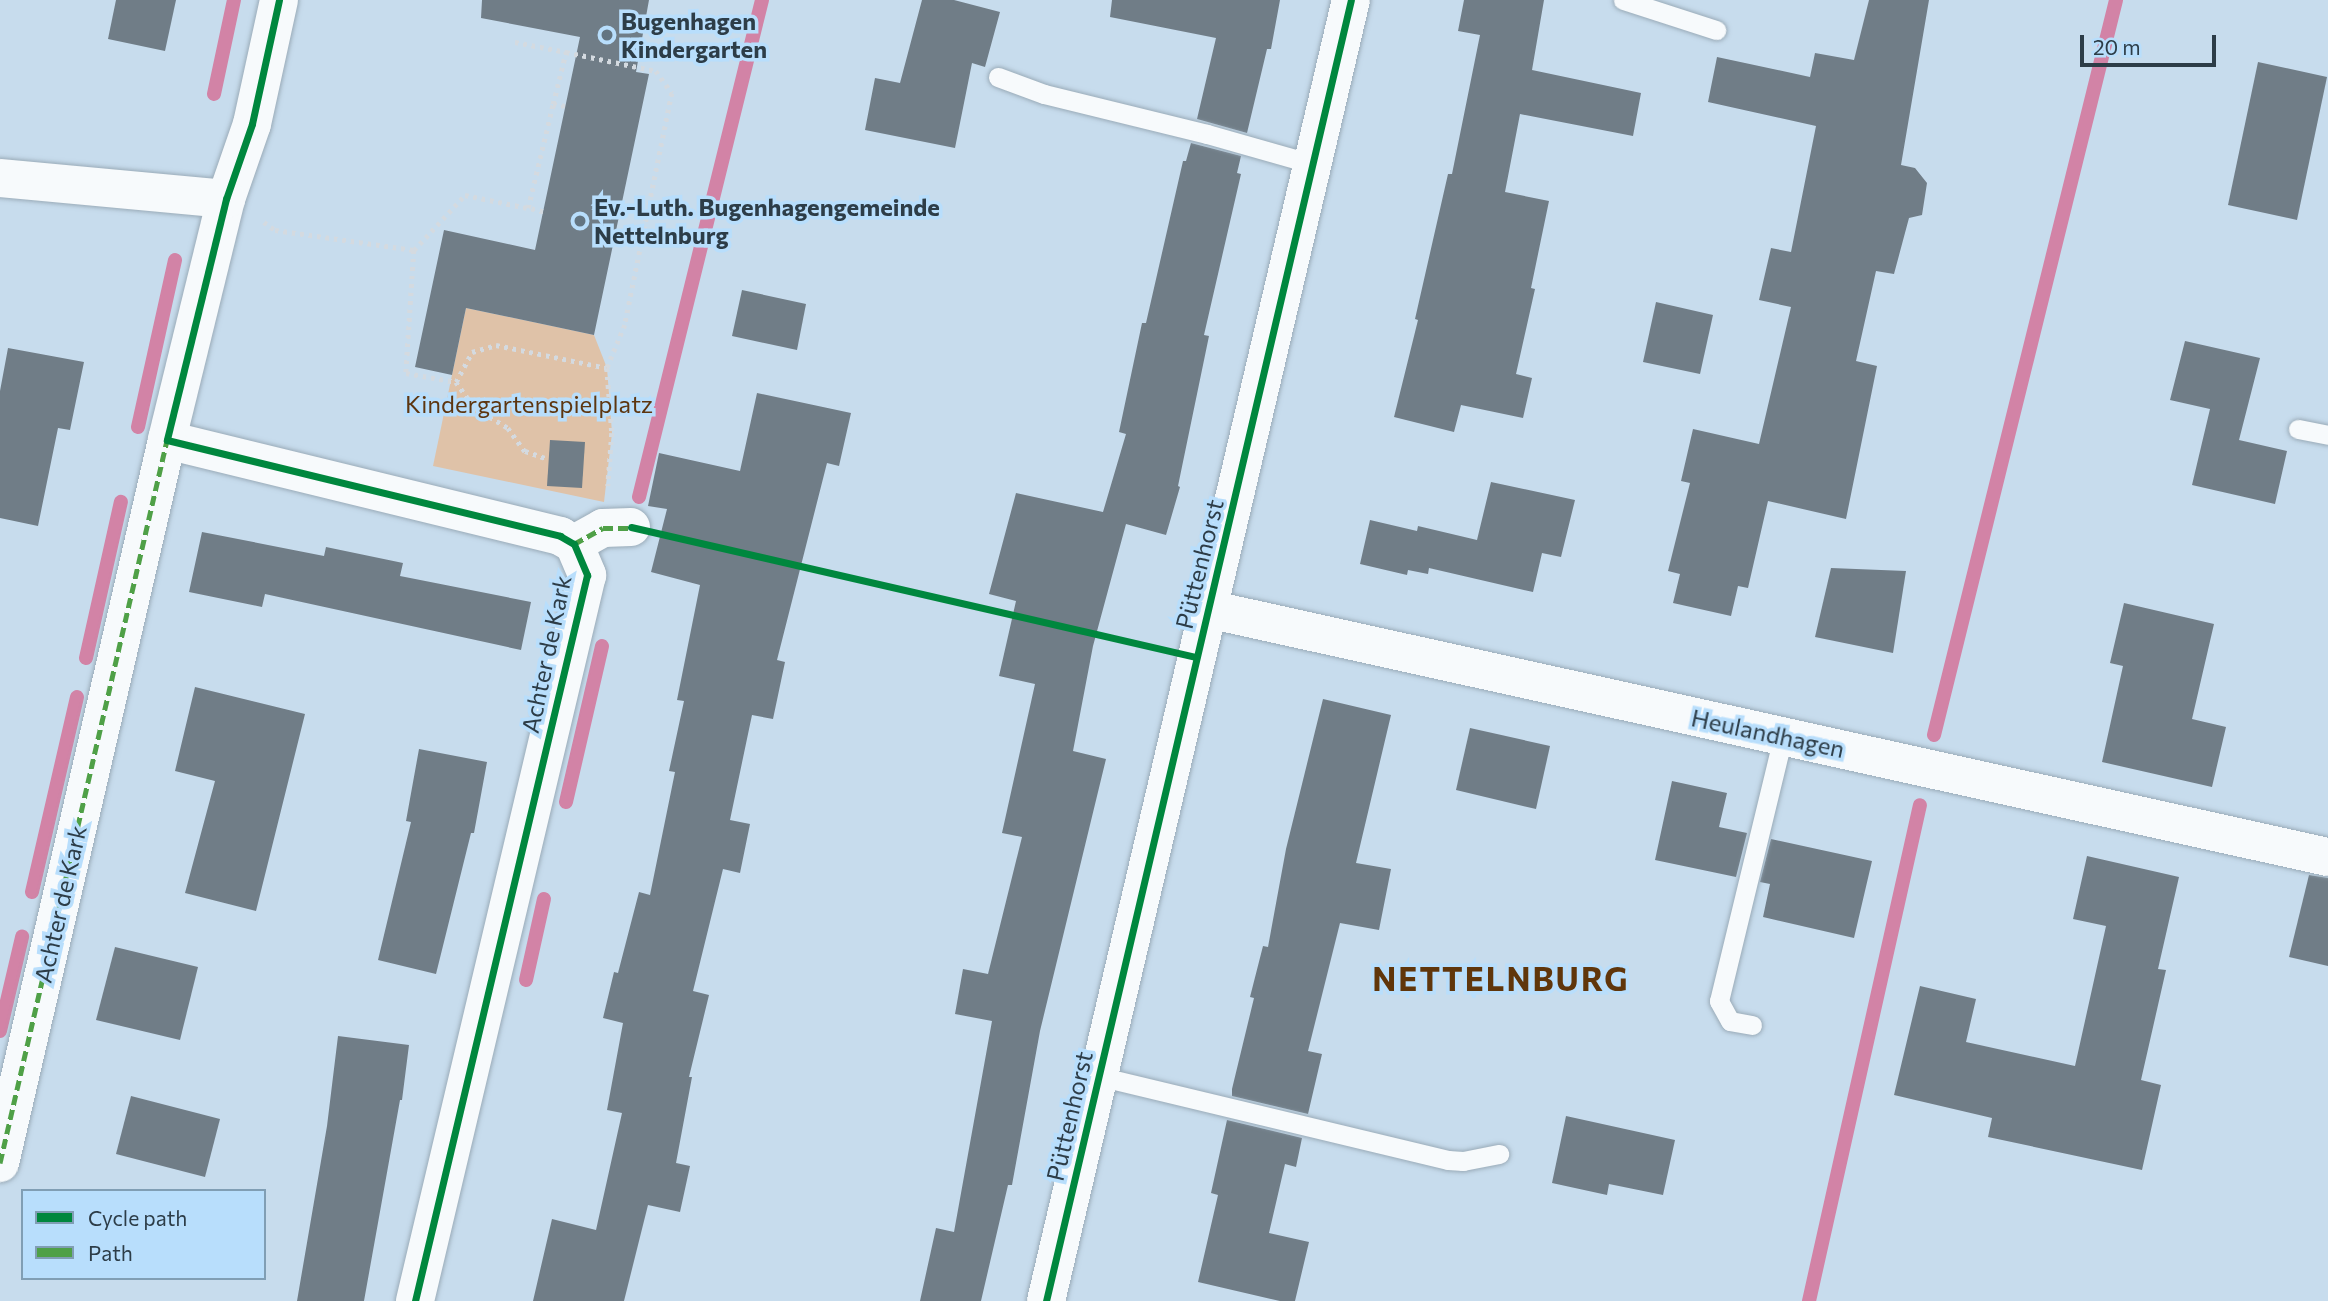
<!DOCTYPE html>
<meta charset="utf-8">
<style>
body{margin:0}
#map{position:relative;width:2328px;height:1301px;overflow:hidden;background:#c7dced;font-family:Commissioner,sans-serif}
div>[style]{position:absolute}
.green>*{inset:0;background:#dfc2a8}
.stream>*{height:14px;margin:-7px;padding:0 7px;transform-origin:7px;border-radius:7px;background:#d283a6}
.building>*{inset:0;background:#707d87}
.path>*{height:4.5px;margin-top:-2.25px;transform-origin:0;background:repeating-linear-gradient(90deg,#d4dae0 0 3.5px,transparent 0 8.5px)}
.roads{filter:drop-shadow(0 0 2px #9aabb8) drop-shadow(0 0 2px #9aabb8)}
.lane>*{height:19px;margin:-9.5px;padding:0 9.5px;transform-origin:9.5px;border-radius:9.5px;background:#f7fafc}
.street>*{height:38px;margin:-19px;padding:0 19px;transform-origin:19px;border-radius:19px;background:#f7fafc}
.quiet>*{height:5px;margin-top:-2.5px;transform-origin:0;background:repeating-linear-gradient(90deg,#4fa047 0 10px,transparent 0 15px)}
.cycleway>*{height:7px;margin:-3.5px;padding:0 3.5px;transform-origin:3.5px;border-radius:3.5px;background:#00873e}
.dots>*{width:19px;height:19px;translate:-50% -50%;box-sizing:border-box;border:4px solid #b8defc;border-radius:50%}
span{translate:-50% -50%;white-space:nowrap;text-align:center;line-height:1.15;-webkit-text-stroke:7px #b8defc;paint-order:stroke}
.poi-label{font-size:24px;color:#2d3d48;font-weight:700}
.left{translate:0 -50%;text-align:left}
.park-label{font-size:24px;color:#5d3610}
.street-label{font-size:24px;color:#2d3d48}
.district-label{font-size:32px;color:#60360b;font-weight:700;letter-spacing:2px}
.legend{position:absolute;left:21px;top:1189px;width:245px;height:91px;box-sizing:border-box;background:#b8defc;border:2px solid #809eb4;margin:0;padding:9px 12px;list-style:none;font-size:21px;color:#2d3d48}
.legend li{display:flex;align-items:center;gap:14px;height:35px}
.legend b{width:35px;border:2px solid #809eb4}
.scale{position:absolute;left:2080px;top:35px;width:136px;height:32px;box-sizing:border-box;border:4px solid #2d3d48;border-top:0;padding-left:9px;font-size:21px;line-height:24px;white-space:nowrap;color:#2d3d48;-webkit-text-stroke:5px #b8defc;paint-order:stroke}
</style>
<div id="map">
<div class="green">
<i style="clip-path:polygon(466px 308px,594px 335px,607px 368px,612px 433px,604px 502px,433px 466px)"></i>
</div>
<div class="stream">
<i style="left:214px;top:94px;width:96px;rotate:-78deg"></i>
<i style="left:138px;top:427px;width:171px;rotate:-77.5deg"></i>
<i style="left:639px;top:497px;width:512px;rotate:-76.1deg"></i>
<i style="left:86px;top:658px;width:160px;rotate:-77.4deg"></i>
<i style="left:1934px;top:735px;width:757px;rotate:-76.09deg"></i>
<i style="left:566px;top:802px;width:160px;rotate:-77deg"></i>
<i style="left:32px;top:892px;width:200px;rotate:-77deg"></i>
<i style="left:526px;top:980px;width:83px;rotate:-77.5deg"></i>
<i style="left:0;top:1031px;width:97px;rotate:-76.8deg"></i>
<i style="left:1809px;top:1301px;width:508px;rotate:-77.39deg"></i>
</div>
<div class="building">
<i style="clip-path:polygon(116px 0,176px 0,165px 51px,108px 39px)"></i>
<i style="clip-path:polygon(482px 0,649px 0,636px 72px,649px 74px,594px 335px,466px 308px,452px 375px,415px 367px,444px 230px,535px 250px,580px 37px,481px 18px)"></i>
<i style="clip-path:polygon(922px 0,954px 0,1000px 12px,985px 67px,972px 63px,955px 148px,865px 130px,875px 78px,900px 83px)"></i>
<i style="clip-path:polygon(1112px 0,1280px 0,1271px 49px,1267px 49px,1247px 133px,1197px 119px,1216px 38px,1110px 17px)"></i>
<i style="clip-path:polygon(1464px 0,1544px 0,1532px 70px,1641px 93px,1633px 136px,1520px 114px,1505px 192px,1549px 201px,1531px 288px,1535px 289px,1516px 374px,1532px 378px,1523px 418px,1461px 405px,1454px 432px,1394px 417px,1418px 320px,1415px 319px,1448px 174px,1452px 174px,1480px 35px,1458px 31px)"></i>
<i style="clip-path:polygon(1869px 0,1929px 0,1901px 165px,1915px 168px,1927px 183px,1922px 215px,1909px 218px,1894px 274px,1876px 271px,1856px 361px,1877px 366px,1846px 519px,1768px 501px,1748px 588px,1738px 586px,1731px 616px,1673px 603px,1680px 574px,1668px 571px,1690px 483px,1681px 481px,1693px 429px,1759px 444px,1791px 307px,1759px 300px,1771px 248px,1791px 252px,1816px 126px,1708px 102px,1717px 57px,1810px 77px,1815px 53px,1854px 60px)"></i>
<i style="clip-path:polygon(2258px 62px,2327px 77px,2297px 220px,2228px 205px)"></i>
<i style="clip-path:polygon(1191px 143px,1241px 156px,1237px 173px,1241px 174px,1204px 335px,1209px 336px,1178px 486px,1180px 487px,1166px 535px,1126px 524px,1093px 646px,1073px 751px,1106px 759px,1040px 1031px,1012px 1185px,1008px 1185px,981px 1301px,920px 1301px,936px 1228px,954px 1232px,992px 1021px,955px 1014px,963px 969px,988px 974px,1022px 837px,1002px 833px,1035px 684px,999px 676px,1016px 601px,989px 594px,1016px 493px,1103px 512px,1126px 434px,1119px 432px,1142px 323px,1146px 323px,1183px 161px,1186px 161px)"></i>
<i style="clip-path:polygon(742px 290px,806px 304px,797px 350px,732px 336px)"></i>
<i style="clip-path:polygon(1656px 302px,1713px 315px,1700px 374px,1643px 362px)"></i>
<i style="clip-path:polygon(2185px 341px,2260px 358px,2239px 440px,2287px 451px,2275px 504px,2192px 485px,2210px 409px,2170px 400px)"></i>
<i style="clip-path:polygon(8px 348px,84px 362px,70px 430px,58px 428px,38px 526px,0 518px,0 391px)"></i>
<i style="clip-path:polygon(757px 393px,851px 413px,839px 466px,827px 463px,777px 660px,785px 662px,773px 719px,752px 715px,730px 820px,750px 824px,740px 873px,723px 869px,693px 991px,709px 995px,689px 1077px,692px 1077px,676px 1163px,690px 1166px,680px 1212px,648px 1205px,624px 1301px,533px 1301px,552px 1219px,596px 1230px,622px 1113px,607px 1110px,623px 1023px,603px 1018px,614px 972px,618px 973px,639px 892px,650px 895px,675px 772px,669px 771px,684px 701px,677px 700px,700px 585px,651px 572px,667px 509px,648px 506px,659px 453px,740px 471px)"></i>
<i style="clip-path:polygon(550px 440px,585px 442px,582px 488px,547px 486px)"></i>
<i style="clip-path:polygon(1491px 482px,1575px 500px,1561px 557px,1542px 553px,1533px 592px,1429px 568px,1428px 574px,1408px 570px,1407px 575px,1360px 564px,1370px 520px,1417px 531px,1418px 526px,1477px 540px)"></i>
<i style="clip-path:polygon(202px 532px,324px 556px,326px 547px,403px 563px,400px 576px,531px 602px,521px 650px,265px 594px,262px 607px,189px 592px)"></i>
<i style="clip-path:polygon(1831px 568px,1906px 571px,1893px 653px,1815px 637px)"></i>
<i style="clip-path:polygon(2124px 603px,2214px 624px,2192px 719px,2226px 727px,2212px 787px,2102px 762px,2123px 666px,2110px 663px)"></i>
<i style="clip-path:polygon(195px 687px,305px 714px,256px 911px,185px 893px,215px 781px,175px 771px)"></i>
<i style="clip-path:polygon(1323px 699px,1391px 715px,1356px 863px,1391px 869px,1379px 930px,1340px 923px,1308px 1051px,1322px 1054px,1308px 1114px,1232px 1096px,1232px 1089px,1254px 998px,1250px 997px,1263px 946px,1268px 947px,1286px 849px)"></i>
<i style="clip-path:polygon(1470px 728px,1550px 746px,1536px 809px,1456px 790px)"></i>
<i style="clip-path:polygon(419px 749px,487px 762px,474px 833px,471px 833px,436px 974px,378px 960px,411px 822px,406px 821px)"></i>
<i style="clip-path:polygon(1672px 781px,1727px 793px,1719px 827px,1747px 833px,1736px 877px,1655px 860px)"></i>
<i style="clip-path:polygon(1771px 839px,1872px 861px,1854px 938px,1763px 917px,1770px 884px,1760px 882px)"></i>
<i style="clip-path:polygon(2087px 856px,2179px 877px,2158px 969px,2166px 970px,2141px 1080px,2161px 1085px,2142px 1170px,1988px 1137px,1992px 1118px,1894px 1095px,1920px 986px,1976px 999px,1966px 1042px,2075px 1066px,2106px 926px,2073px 919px)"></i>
<i style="clip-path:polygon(2309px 875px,2328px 878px,2328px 966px,2289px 957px)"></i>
<i style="clip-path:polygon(115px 947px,198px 967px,180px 1040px,96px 1020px)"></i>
<i style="clip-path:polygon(338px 1036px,409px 1045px,402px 1100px,400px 1100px,364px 1301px,297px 1301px,327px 1126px)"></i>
<i style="clip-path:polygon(131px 1096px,220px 1119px,205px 1177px,116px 1154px)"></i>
<i style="clip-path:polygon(1566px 1116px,1675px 1140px,1663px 1195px,1609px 1184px,1607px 1195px,1552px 1183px)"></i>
<i style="clip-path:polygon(1227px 1120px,1302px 1138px,1296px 1167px,1285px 1164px,1269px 1233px,1309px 1242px,1295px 1301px,1280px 1301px,1198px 1282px,1218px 1195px,1211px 1193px)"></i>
</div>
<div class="path">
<i style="left:515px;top:42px;width:52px;rotate:11.1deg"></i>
<i style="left:553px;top:104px;width:54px;rotate:-76deg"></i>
<i style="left:566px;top:52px;width:92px;rotate:11.9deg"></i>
<i style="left:656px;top:71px;width:27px;rotate:54deg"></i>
<i style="left:672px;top:93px;width:237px;rotate:101.5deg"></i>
<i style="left:625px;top:325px;width:47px;rotate:112.7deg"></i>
<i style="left:543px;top:212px;width:16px;rotate:-165deg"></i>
<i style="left:528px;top:208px;width:107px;rotate:-76.5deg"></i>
<i style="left:553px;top:104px;width:13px;rotate:9deg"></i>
<i style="left:264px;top:222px;width:14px;rotate:36deg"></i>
<i style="left:275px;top:230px;width:140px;rotate:8.2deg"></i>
<i style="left:414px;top:250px;width:75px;rotate:-47.2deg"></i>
<i style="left:465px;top:195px;width:64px;rotate:11.7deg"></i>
<i style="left:414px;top:250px;width:123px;rotate:93.7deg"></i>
<i style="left:406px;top:373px;width:51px;rotate:10.2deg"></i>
<i style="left:456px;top:382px;width:34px;rotate:-62deg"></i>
<i style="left:472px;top:352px;width:25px;rotate:-16deg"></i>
<i style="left:496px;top:345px;width:113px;rotate:11.7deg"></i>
<i style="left:607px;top:368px;width:65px;rotate:85.6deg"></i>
<i style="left:612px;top:433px;width:53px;rotate:94.3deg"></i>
<i style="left:456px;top:382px;width:32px;rotate:54deg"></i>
<i style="left:475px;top:408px;width:39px;rotate:31deg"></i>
<i style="left:508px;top:428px;width:29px;rotate:54deg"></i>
<i style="left:525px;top:451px;width:24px;rotate:19deg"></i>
</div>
<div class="roads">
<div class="lane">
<i style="left:1623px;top:0;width:98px;rotate:17.9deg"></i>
<i style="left:998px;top:77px;width:49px;rotate:20.3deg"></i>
<i style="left:1044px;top:94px;width:168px;rotate:13.8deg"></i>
<i style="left:1207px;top:134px;width:110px;rotate:15.8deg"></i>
<i style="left:2298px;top:429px;width:31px;rotate:11deg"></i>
<i style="left:1752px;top:1025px;width:22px;rotate:-170deg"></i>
<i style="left:1730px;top:1021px;width:23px;rotate:-119deg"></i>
<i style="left:1719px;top:1001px;width:273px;rotate:-76.4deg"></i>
<i style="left:1098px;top:1076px;width:360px;rotate:13.5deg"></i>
<i style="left:1448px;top:1160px;width:15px;rotate:4deg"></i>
<i style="left:1463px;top:1161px;width:37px;rotate:-11deg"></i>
</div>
<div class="street">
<i style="left:279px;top:0;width:127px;rotate:102.3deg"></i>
<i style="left:252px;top:124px;width:79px;rotate:109.1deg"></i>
<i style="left:226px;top:199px;width:248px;rotate:103.8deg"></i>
<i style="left:167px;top:440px;width:405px;rotate:13.7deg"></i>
<i style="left:560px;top:536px;width:16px;rotate:30deg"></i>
<i style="left:574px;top:544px;width:34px;rotate:67deg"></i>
<i style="left:587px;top:575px;width:746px;rotate:103.33deg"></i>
<i style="left:0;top:178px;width:227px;rotate:5.3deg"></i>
<i style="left:574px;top:544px;width:33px;rotate:-29deg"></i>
<i style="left:603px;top:528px;width:28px;rotate:-2deg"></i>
<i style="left:1208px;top:609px;width:1147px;rotate:12.49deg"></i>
<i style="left:0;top:1163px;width:742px;rotate:-76.99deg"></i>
<i style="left:1046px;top:1301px;width:1336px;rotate:-76.81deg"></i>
</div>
</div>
<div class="quiet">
<i style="left:574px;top:544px;width:33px;rotate:-29deg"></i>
<i style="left:603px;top:528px;width:33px"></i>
<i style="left:0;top:1163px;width:742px;rotate:-76.99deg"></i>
</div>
<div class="cycleway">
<i style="left:279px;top:0;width:127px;rotate:102.3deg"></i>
<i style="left:252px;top:124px;width:79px;rotate:109.1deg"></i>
<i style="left:226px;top:199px;width:248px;rotate:103.8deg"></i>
<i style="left:167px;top:440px;width:405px;rotate:13.7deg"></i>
<i style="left:560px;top:536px;width:16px;rotate:30deg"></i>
<i style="left:574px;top:544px;width:34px;rotate:67deg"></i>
<i style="left:587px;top:575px;width:746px;rotate:103.33deg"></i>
<i style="left:631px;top:527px;width:580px;rotate:12.96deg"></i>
<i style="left:1046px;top:1301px;width:1336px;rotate:-76.81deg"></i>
</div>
<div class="dots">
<i style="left:607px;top:35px;background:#637582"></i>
<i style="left:580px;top:221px;background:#637582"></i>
</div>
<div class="poi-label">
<span class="left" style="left:621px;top:35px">Bugenhagen<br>Kindergarten</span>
<span class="left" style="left:594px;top:221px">Ev.-Luth. Bugenhagengemeinde<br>Nettelnburg</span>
</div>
<div class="park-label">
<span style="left:529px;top:404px">Kindergartenspielplatz</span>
</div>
<div class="street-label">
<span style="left:1199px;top:564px;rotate:-76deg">Püttenhorst</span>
<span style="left:546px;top:654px;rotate:-78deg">Achter de Kark</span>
<span style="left:1768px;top:733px;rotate:12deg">Heulandhagen</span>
<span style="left:60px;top:904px;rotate:-77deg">Achter de Kark</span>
<span style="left:1069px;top:1116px;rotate:-77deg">Püttenhorst</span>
</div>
<div class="district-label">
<span style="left:1501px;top:978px">NETTELNBURG</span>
</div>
<ul class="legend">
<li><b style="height:9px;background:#00873e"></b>Cycle path</li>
<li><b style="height:9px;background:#4fa047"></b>Path</li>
</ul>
<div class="scale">20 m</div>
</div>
